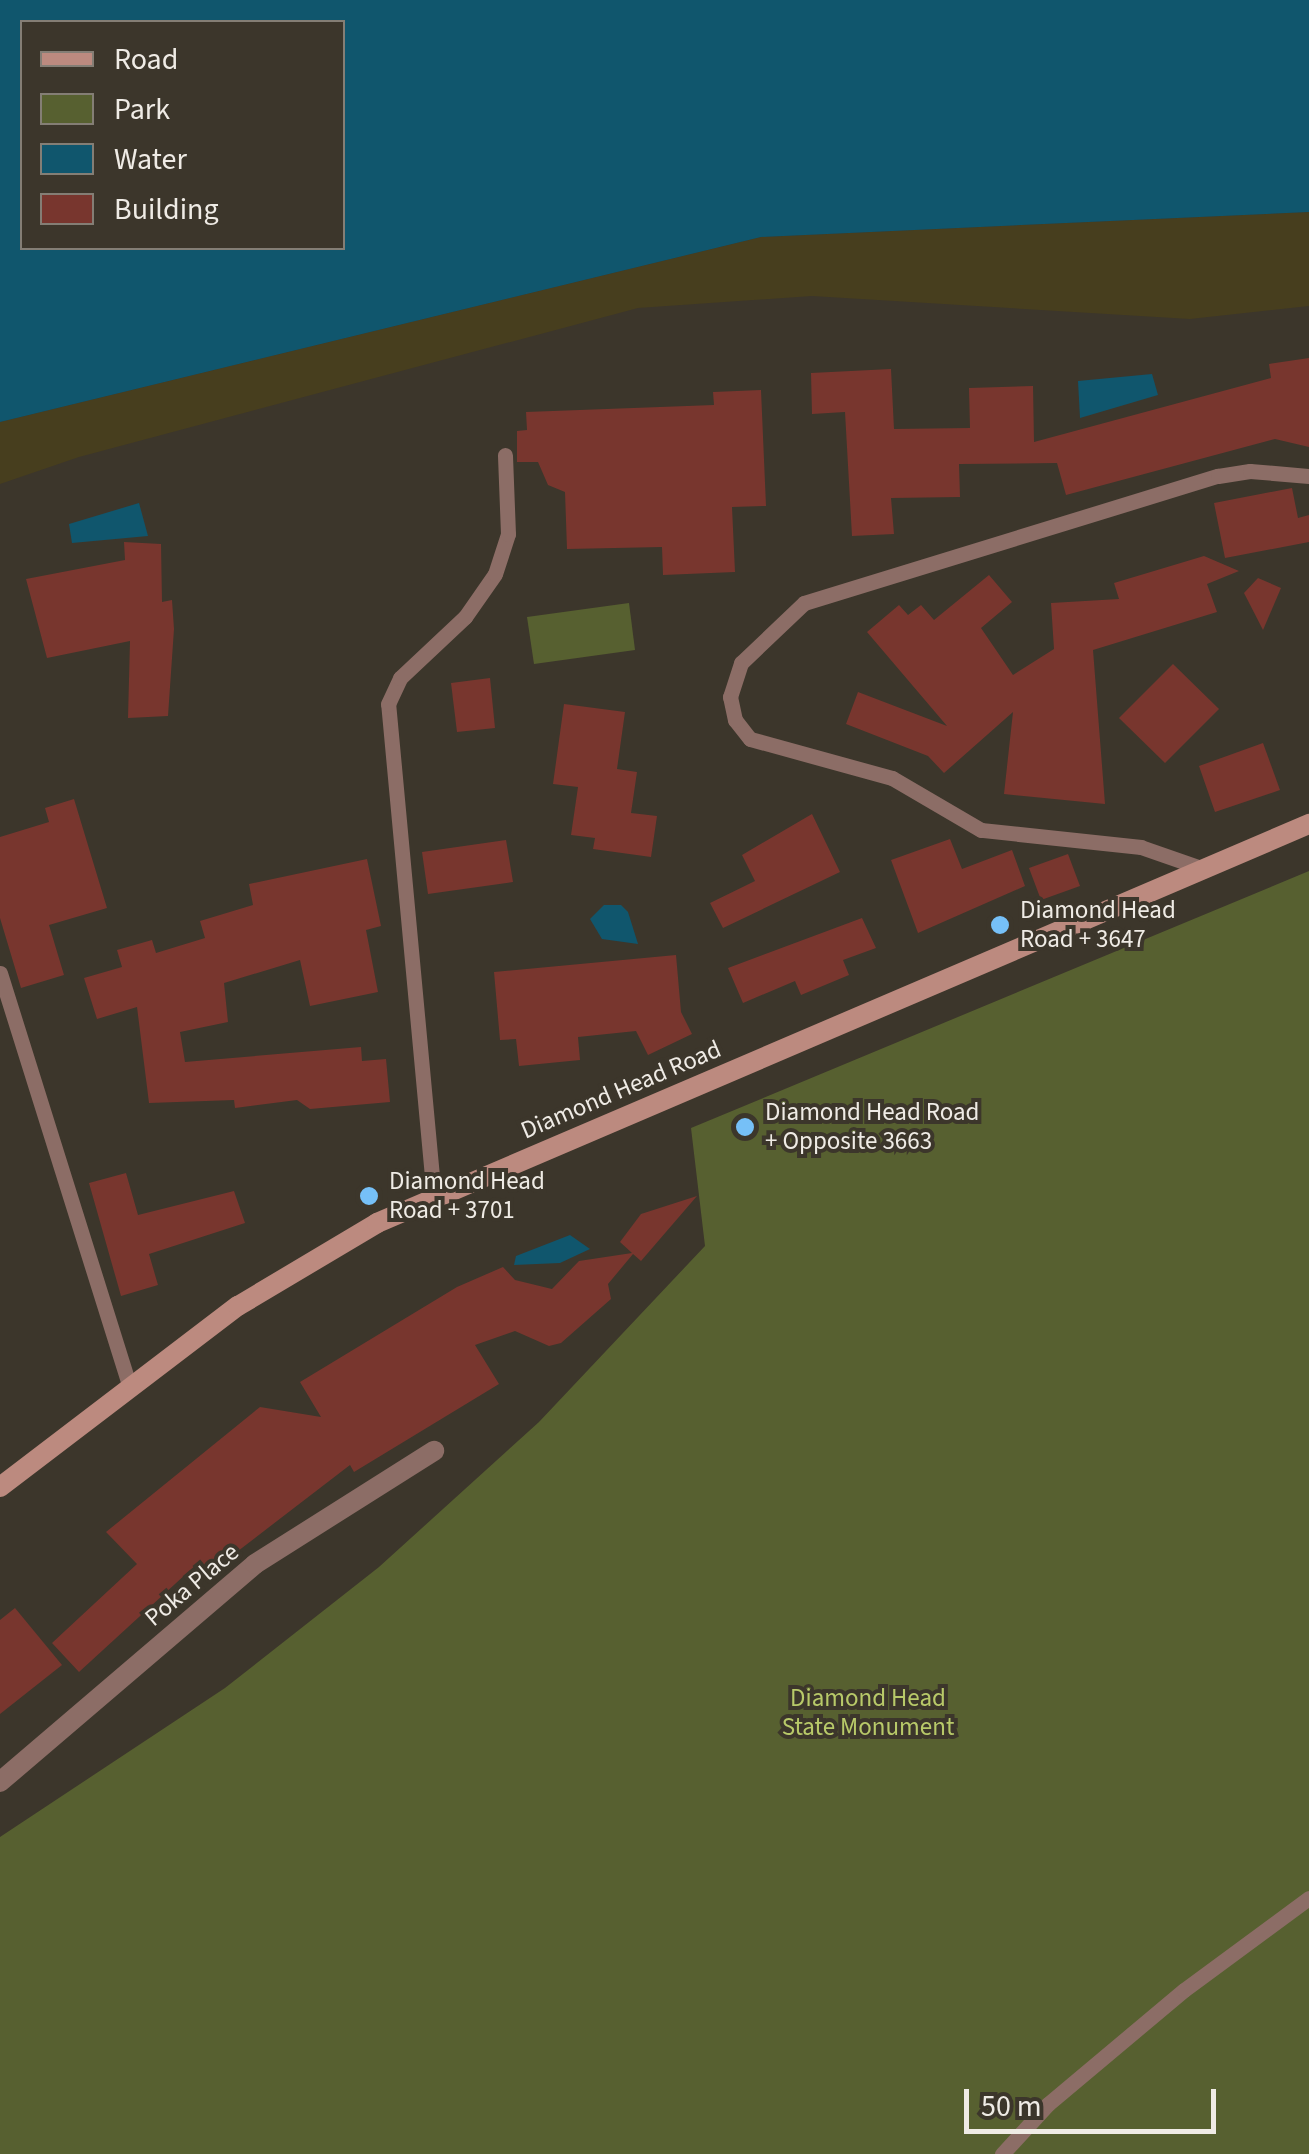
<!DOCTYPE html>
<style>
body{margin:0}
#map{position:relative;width:1309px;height:2154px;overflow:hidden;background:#3c362b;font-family:"Source Sans 3",sans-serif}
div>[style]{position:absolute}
.green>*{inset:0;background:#576030}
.sand>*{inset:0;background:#473e1e}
.water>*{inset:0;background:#10566d}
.building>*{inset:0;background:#78362e}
.lane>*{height:15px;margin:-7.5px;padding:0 7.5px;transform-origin:7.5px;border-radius:7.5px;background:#8c6d66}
.street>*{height:20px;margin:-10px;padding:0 10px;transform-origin:10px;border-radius:10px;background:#8c6d66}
.secondary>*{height:20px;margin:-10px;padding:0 10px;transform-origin:10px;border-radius:10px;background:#bc8a7f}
.dots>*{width:28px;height:28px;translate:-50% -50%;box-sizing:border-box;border:5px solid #3c362b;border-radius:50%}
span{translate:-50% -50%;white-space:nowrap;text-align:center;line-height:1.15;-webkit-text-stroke:8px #3c362b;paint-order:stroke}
.poi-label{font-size:25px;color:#efebe5}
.left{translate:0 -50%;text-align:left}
.street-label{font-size:25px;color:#efebe5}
.park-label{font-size:25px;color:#b8c969}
.legend{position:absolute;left:20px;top:20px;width:325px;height:230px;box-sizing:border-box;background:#3c362b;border:2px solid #847e75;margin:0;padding:12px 18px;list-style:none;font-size:30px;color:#efebe5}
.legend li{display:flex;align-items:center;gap:20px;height:50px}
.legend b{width:50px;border:2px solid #847e75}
.scale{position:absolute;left:964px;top:2089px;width:252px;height:45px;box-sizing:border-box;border:5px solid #efebe5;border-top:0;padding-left:12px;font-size:30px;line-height:35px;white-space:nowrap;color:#efebe5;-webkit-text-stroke:8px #3c362b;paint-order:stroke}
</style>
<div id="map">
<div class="green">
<i style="clip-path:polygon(629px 603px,635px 650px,534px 664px,527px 617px)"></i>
<i style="clip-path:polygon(1309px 871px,1309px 2154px,0 2154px,0 1837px,225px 1688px,379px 1567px,539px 1422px,705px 1246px,691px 1128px)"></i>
</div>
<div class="sand">
<i style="clip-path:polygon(1309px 212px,1309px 306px,1190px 319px,812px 296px,638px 308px,79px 457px,0 484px,0 422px,761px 237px)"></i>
</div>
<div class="water">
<i style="clip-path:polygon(evenodd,0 0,1309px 0,1309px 212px,761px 237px,0 422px,0 0,22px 22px,342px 22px,342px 248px,22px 248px,22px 22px)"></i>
<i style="clip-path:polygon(1152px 374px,1158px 395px,1080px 418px,1078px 381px)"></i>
<i style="clip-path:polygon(139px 503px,148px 536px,72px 543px,69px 524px)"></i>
<i style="clip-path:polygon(604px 905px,621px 905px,628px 912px,638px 944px,602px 939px,590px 919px)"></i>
<i style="clip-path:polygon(570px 1235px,590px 1249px,560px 1263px,514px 1265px,516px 1256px)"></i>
</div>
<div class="building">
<i style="clip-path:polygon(1309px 358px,1309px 447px,1275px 439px,1066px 495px,1057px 463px,959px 464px,960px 497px,891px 498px,894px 534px,852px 536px,845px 412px,812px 414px,811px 373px,891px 369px,894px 429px,970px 428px,969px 388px,1033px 386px,1034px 442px,1271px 378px,1269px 364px)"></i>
<i style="clip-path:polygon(761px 390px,766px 506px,732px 507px,735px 572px,663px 575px,662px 547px,567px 549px,565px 492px,548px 485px,538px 462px,517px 462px,517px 431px,527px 430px,526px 412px,714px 405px,713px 392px)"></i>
<i style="clip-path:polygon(1292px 488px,1298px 518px,1309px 515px,1309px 542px,1225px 558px,1214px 503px)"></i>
<i style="clip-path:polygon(124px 542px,161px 544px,162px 602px,172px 600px,174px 629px,168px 716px,128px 718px,130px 641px,47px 658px,26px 579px,125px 560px)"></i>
<i style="clip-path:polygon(1204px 556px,1239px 571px,1207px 584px,1217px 612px,1093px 650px,1105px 804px,1004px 794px,1013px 712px,944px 773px,928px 756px,846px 724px,858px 692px,947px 726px,867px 632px,899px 605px,908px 615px,921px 605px,934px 620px,989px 575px,1012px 602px,981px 628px,1013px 675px,1054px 649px,1051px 603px,1119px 599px,1114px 583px)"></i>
<i style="clip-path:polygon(1258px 578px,1281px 588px,1263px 630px,1244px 593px)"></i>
<i style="clip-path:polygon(1173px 664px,1219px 709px,1165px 763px,1119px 718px)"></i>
<i style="clip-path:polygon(490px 678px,495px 728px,457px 732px,451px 683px)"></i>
<i style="clip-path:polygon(564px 704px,625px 712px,617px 769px,637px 772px,631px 813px,657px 816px,651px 857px,593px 849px,595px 838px,571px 835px,578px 787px,553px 784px)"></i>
<i style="clip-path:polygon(1263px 743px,1280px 790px,1215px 812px,1199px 766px)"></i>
<i style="clip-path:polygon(74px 799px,107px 908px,49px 925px,64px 975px,21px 988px,0 918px,0 837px,49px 822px,45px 808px)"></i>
<i style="clip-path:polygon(812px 814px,840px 872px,723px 928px,710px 903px,755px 881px,742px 855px)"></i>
<i style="clip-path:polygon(950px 839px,962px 869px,1012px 850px,1025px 886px,918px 933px,891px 860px)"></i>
<i style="clip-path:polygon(506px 840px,513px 882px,428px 894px,422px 852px)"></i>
<i style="clip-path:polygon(1068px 854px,1080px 886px,1041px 900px,1029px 868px)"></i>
<i style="clip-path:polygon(367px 859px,381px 926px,366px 930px,378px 992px,310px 1006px,300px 960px,224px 983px,228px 1022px,180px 1032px,185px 1062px,361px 1047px,362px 1061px,386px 1059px,390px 1102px,310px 1109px,297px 1100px,235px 1108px,234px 1100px,149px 1103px,137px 1007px,97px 1019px,84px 978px,122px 967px,117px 950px,152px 940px,156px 953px,205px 938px,200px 921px,253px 905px,249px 884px)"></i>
<i style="clip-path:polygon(862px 918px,876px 948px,843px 960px,849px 975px,801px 995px,795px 981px,743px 1003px,728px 968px)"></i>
<i style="clip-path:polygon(676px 955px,681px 1012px,692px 1034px,648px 1055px,636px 1031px,578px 1037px,580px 1060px,519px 1066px,516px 1039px,500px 1040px,494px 972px)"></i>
<i style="clip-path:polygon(126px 1173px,138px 1215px,234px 1191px,245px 1223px,149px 1254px,158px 1285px,121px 1296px,89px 1183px)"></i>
<i style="clip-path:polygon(697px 1196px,641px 1261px,633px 1254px,608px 1284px,611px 1299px,561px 1343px,549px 1346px,515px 1331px,475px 1345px,499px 1384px,354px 1472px,350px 1465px,208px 1574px,199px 1562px,79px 1672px,52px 1643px,137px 1564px,106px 1532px,260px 1407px,321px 1417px,300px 1382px,457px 1287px,503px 1267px,515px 1280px,552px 1289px,579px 1261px,632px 1253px,620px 1242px,641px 1214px)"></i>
<i style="clip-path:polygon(15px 1608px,62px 1665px,0 1714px,0 1620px)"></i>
</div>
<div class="lane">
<i style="left:1204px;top:869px;width:67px;rotate:-160.8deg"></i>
<i style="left:1141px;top:847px;width:161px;rotate:-173.9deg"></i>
<i style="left:981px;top:830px;width:103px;rotate:-149.7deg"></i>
<i style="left:892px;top:778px;width:147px;rotate:-164.6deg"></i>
<i style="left:750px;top:739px;width:24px;rotate:-128deg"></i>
<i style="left:735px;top:720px;width:24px;rotate:-102deg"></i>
<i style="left:730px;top:697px;width:36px;rotate:-72deg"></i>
<i style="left:741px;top:663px;width:87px;rotate:-43.6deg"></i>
<i style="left:804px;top:603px;width:433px;rotate:-17.1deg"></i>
<i style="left:1218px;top:476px;width:32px;rotate:-9deg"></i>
<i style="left:1250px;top:471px;width:59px;rotate:4.8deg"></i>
<i style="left:0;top:973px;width:435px;rotate:72.6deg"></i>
<i style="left:434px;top:1198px;width:496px;rotate:-95.3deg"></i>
<i style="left:388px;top:704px;width:29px;rotate:-65deg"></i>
<i style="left:400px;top:678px;width:89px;rotate:-43.2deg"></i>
<i style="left:465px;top:617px;width:52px;rotate:-55.1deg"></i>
<i style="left:495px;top:574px;width:42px;rotate:-72deg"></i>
<i style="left:508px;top:534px;width:79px;rotate:-92.2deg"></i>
<i style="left:1002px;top:2154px;width:68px;rotate:-47.4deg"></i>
<i style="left:1048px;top:2104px;width:177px;rotate:-40deg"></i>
<i style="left:1184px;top:1990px;width:155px;rotate:-36.4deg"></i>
</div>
<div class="street">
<i style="left:0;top:1782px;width:335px;rotate:-40.5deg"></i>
<i style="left:255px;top:1564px;width:212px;rotate:-32.3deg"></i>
</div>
<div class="secondary">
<i style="left:0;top:1487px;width:299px;rotate:-37.3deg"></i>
<i style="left:238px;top:1306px;width:162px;rotate:-30.8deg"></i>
<i style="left:377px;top:1223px;width:1014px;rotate:-23.18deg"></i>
</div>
<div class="dots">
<i style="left:1000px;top:925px;background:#76c0f7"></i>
<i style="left:745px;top:1127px;background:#76c0f7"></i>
<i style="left:369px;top:1196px;background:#76c0f7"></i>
</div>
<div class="poi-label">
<span class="left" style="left:1020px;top:925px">Diamond Head<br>Road + 3647</span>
<span class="left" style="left:765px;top:1127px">Diamond Head Road<br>+ Opposite 3663</span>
<span class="left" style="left:389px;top:1196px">Diamond Head<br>Road + 3701</span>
</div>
<div class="street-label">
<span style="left:621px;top:1090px;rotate:-23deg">Diamond Head Road</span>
<span style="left:192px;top:1585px;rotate:-40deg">Poka Place</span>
</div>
<div class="park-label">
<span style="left:868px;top:1713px">Diamond Head<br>State Monument</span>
</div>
<ul class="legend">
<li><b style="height:12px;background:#bc8a7f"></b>Road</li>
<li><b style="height:28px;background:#576030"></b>Park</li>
<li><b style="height:28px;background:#10566d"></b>Water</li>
<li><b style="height:28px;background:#78362e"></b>Building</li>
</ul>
<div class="scale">50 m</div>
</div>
